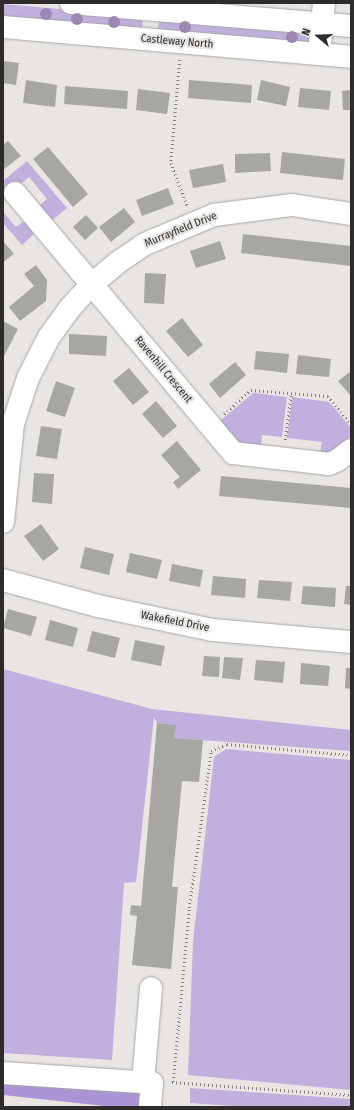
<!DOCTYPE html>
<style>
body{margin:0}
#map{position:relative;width:354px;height:1110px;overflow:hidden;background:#e8e5e2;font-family:"Fira Sans Condensed",sans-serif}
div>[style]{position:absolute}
.green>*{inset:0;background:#bfb0de}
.forest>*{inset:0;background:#aa94d6}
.building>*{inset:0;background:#a8a6a3}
.path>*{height:2.5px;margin-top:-1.25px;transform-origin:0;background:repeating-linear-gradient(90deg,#848280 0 1px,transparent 0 4px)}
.roads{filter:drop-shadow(0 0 1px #a9a7a4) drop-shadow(0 0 1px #a9a7a4)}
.minor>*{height:22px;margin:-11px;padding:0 11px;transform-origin:11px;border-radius:11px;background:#fff}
.trees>*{width:12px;height:12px;margin:-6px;border-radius:50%;background:#9c89b3}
span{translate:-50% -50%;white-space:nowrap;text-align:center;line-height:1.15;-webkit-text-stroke:4px #e8e5e2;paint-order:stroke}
.street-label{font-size:11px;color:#2d2c2b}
.frame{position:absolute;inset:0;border:4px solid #2d2c2b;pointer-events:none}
.north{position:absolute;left:298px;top:16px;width:40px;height:40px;-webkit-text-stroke:3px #e8e5e2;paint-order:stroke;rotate:289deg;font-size:11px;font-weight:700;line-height:16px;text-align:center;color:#2d2c2b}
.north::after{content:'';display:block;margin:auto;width:14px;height:18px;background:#2d2c2b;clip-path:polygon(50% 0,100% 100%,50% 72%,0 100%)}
</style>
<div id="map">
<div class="green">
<i style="clip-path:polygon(3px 4px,140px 16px,143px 23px,142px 29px,3px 21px)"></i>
<i style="clip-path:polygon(167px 19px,310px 30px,311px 42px,308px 46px,158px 29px,159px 22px)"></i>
<i style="clip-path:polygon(27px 161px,67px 208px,50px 222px,38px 207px,47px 199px,29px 177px,3px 199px,3px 181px)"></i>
<i style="clip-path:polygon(3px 212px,16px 227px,24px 221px,34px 234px,22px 245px,3px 223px)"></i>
<i style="clip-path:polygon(253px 393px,287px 397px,282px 437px,262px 435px,261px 448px,240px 445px,219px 422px)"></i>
<i style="clip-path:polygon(292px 397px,329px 402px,351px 428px,351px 436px,330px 453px,320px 455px,322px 442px,287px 438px)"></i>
<i style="clip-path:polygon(3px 669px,152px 709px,351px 730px,351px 751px,174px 738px,175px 725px,157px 723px,154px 717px,136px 882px,124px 883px,112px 1060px,3px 1053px)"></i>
<i style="clip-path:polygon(226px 749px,351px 760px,351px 1090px,188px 1075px,193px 942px,214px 757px)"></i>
<i style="clip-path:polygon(190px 1088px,351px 1099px,351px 1107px,249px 1107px,190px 1103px)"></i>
</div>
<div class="forest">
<i style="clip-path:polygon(3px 1081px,142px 1089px,141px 1107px,114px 1107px,3px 1095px)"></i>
</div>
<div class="building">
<i style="clip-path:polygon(3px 61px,19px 63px,16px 85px,3px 83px)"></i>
<i style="clip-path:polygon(26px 80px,57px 85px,55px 107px,23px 103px)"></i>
<i style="clip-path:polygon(189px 80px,252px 85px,251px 103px,188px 98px)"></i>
<i style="clip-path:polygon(261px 80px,290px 87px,286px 106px,257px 100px)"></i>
<i style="clip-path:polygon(65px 86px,128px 91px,127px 109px,64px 104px)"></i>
<i style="clip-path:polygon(300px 88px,331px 91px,329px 110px,298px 107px)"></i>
<i style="clip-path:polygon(138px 89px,170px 93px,167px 114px,136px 110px)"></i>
<i style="clip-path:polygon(351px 90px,351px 110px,343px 110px,342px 91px)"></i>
<i style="clip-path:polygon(8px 141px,21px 156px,3px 170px,3px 145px)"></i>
<i style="clip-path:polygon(48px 147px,88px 194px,73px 207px,33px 159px)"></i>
<i style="clip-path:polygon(282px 152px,345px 159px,343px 180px,280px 173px)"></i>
<i style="clip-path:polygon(270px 153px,271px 171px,235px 173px,235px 154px)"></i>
<i style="clip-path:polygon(223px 164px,226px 182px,193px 188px,189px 170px)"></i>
<i style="clip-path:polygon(168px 188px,174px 204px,142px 216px,136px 200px)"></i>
<i style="clip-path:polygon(124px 208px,135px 222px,111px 242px,99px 227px)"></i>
<i style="clip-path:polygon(86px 215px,98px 228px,85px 240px,73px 227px)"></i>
<i style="clip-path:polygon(243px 234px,351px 246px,351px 266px,241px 253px)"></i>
<i style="clip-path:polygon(3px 241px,14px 254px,3px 262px)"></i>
<i style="clip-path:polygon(220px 241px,226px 259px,196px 268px,190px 251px)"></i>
<i style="clip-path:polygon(36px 265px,47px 280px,46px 301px,20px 321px,9px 307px,34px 286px,24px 274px)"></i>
<i style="clip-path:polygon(145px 273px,166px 274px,164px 304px,144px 303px)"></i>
<i style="clip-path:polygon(182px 318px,203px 345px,188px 357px,166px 331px)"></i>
<i style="clip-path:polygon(3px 321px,18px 329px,3px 358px)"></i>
<i style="clip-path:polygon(69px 334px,107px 336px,106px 356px,69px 354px)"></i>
<i style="clip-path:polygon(256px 351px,289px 354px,287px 373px,254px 369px)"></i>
<i style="clip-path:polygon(298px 355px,331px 359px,329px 377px,296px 374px)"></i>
<i style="clip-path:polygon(235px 362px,246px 375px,220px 398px,209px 384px)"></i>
<i style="clip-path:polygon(129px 368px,149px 392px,133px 405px,113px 381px)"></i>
<i style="clip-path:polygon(351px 371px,351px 396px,338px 381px)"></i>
<i style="clip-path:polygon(56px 381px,75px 388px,65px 417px,46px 411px)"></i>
<i style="clip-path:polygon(156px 401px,177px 426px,163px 438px,142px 414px)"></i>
<i style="clip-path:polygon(41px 426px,62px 429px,57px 459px,36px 456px)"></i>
<i style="clip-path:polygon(177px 441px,201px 470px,178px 489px,173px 482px,180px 477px,161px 455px)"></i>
<i style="clip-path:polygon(34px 473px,54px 474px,52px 504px,32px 502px)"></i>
<i style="clip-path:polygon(221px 476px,351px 488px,351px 508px,219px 496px)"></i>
<i style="clip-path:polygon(41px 524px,59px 549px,43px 561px,24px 536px)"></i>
<i style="clip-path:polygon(85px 547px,114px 554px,109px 575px,80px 568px)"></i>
<i style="clip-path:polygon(130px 553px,162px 560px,157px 579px,126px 572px)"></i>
<i style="clip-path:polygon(172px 564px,203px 570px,200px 587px,169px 581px)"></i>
<i style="clip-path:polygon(213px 576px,246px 579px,245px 598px,211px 595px)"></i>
<i style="clip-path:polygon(259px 580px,292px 582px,290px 601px,257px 598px)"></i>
<i style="clip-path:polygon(303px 586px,336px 588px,335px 607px,301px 604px)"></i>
<i style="clip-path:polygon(346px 586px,351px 586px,351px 605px,344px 604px)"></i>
<i style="clip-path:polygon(8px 609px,37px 617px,31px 636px,3px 628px)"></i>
<i style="clip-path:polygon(50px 620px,78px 628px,73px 647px,45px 640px)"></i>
<i style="clip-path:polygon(92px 631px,120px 638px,115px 658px,87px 651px)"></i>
<i style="clip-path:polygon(135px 640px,165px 646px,161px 666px,131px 660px)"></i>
<i style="clip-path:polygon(204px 656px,220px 657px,219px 677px,202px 676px)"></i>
<i style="clip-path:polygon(224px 657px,243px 658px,240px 680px,222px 678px)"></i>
<i style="clip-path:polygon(256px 660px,285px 662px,283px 683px,254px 680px)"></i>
<i style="clip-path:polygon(301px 663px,330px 666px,328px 686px,300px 684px)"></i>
<i style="clip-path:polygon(346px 668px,351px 668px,351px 689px,345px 688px)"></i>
<i style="clip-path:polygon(157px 723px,176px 725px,174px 738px,203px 740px,199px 782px,182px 781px,172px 887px,178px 887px,171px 969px,132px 965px,137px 916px,130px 915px,131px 905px,141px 906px)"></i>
</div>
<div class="path">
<i style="left:180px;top:60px;width:103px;rotate:95deg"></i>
<i style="left:171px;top:163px;width:47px;rotate:68.9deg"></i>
<i style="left:224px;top:414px;width:36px;rotate:-42deg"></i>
<i style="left:251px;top:390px;width:77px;rotate:4.5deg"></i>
<i style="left:328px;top:396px;width:36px;rotate:51deg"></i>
<i style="left:285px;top:440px;width:47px;rotate:-82.7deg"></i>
<i style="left:172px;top:1082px;width:179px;rotate:4.2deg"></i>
<i style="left:173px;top:1082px;width:175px;rotate:-84.7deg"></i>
<i style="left:189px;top:908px;width:159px;rotate:-82deg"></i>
<i style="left:211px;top:751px;width:17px;rotate:-24deg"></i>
<i style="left:227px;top:744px;width:124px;rotate:5.1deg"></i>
</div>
<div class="roads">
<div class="minor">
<i style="left:71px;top:3px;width:281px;rotate:4.7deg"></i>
<i style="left:3px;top:27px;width:349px;rotate:4.9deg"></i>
<i style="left:319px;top:54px;width:51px;rotate:-84.4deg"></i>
<i style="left:15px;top:193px;width:339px;rotate:50deg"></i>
<i style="left:233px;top:453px;width:97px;rotate:6.5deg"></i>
<i style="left:329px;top:464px;width:10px;rotate:-24deg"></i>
<i style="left:338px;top:460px;width:16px;rotate:-38deg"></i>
<i style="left:3px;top:522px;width:99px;rotate:-84.2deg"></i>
<i style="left:13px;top:424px;width:48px;rotate:-71.9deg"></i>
<i style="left:28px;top:378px;width:46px;rotate:-62.9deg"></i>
<i style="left:49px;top:337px;width:37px;rotate:-54deg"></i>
<i style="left:71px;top:307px;width:30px;rotate:-48deg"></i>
<i style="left:91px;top:285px;width:34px;rotate:-40deg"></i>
<i style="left:117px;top:263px;width:34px;rotate:-34deg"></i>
<i style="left:145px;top:244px;width:75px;rotate:-22.8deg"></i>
<i style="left:214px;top:215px;width:79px;rotate:-7.3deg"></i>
<i style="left:292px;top:205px;width:60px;rotate:8.7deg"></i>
<i style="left:3px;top:580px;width:98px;rotate:15.3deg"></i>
<i style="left:98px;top:606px;width:117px;rotate:11.8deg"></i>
<i style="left:213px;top:630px;width:139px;rotate:5deg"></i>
<i style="left:3px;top:1073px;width:149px;rotate:3.8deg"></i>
<i style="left:152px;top:1083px;width:24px;rotate:95deg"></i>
<i style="left:143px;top:1082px;width:94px;rotate:-85.1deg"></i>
</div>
</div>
<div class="trees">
<i style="left:46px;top:14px"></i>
<i style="left:77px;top:19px"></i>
<i style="left:114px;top:22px"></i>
<i style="left:185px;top:27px"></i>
<i style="left:292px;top:37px"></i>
</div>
<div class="street-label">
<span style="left:177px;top:42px;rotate:5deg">Castleway North</span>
<span style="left:181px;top:230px;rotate:-22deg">Murrayfield Drive</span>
<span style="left:163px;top:370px;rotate:50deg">Ravenhill Crescent</span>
<span style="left:175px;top:622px;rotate:11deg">Wakefield Drive</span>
</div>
<div class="frame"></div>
<div class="north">N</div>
</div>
